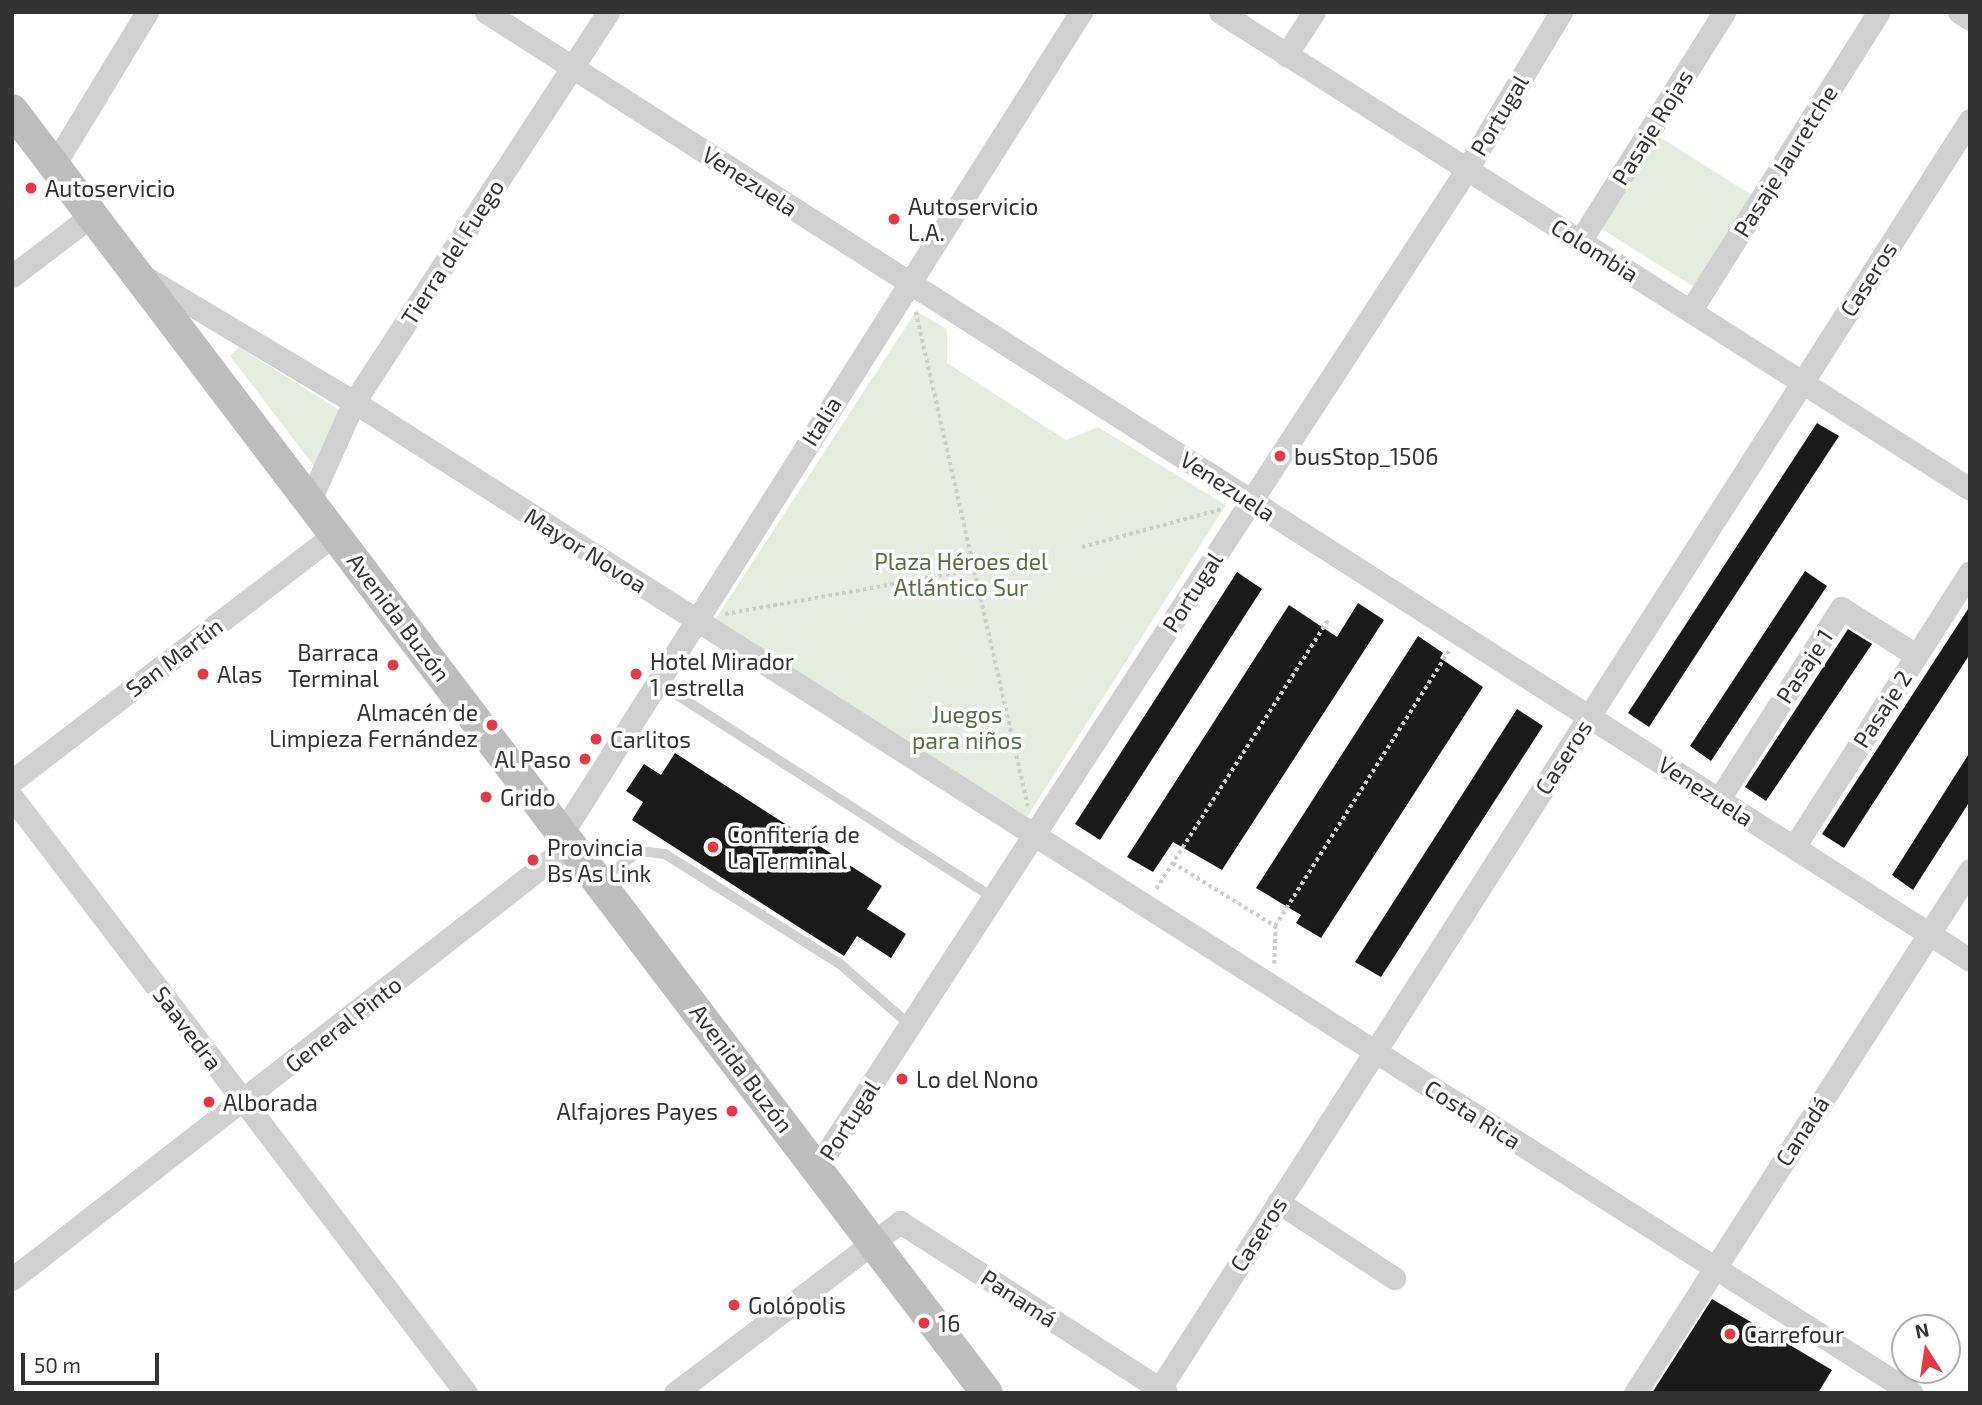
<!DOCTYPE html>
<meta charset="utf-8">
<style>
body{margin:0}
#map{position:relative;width:1982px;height:1405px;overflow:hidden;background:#fff;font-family:"Exo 2",sans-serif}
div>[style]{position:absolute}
.green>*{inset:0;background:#e6ecdf}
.building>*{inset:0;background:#1a1a1a}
.path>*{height:3.5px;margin-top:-1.75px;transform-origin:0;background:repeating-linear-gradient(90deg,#cdcdcd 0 3.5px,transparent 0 7px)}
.lane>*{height:10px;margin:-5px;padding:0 5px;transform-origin:5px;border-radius:5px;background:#d0d0d0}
.street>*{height:23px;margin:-11.5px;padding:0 11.5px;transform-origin:11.5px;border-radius:11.5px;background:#d0d0d0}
.secondary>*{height:32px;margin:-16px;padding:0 16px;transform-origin:16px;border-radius:16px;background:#bdbdbd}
.dots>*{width:19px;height:19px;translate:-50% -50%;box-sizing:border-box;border:4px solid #fff;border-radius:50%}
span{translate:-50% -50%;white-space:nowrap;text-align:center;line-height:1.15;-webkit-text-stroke:7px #fff;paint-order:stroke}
.street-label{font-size:23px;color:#333}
.poi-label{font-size:23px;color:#333}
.left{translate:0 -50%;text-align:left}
.right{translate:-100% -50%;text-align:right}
.park-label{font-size:23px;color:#56703f}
.frame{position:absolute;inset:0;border:14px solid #333;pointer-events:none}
.north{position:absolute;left:1891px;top:1314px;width:70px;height:70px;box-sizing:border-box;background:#fff;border:2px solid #adadad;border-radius:50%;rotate:348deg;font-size:19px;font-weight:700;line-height:28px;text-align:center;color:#333}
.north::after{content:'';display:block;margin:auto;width:24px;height:32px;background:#e63946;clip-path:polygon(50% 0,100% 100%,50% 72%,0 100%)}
.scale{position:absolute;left:21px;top:1353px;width:138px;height:32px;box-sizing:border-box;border:4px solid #333;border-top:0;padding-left:9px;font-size:21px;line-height:24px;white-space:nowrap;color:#333;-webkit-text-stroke:5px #fff;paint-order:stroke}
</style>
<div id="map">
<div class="green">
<i style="clip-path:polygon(1658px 136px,1752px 195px,1694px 287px,1600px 228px)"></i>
<i style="clip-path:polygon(916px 311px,947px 329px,947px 363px,1066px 440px,1098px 427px,1226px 505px,1027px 817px,715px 620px)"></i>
<i style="clip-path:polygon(239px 347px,344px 413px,320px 474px,230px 356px)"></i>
</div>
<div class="building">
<i style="clip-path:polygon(1817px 423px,1839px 436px,1649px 727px,1628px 713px)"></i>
<i style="clip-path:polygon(1805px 571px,1827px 586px,1711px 761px,1690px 746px)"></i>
<i style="clip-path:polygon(1237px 572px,1262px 589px,1100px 840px,1075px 824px)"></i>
<i style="clip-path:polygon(1358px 603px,1384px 620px,1222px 870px,1173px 842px,1153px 872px,1127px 857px,1289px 605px,1337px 637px)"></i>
<i style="clip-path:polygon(1970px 606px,1970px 654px,1844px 848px,1822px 834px)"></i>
<i style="clip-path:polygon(1848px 629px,1872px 644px,1766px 801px,1745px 787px)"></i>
<i style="clip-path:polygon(1418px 636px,1443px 653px,1440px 658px,1483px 687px,1321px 938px,1296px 923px,1301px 915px,1256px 888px)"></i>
<i style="clip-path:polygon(1517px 709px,1543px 726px,1381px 977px,1355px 962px)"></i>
<i style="clip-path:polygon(1970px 752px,1970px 801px,1913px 890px,1892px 875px)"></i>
<i style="clip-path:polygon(675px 753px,882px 886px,867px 909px,906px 934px,891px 958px,857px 936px,844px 956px,632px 820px,643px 802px,626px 791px,644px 764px,661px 775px)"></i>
<i style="clip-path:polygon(1712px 1299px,1832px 1370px,1818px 1393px,1652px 1393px)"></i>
</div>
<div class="path">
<i style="left:916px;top:312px;width:507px;rotate:77.23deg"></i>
<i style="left:1082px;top:547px;width:145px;rotate:-15.2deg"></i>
<i style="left:725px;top:614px;width:251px;rotate:-10.1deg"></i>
<i style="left:1173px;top:863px;width:120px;rotate:31.7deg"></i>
<i style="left:1156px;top:889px;width:319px;rotate:-57.4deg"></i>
<i style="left:1274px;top:964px;width:38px;rotate:-88deg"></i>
<i style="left:1275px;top:926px;width:325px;rotate:-57.7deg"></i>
</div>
<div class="lane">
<i style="left:657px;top:682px;width:399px;rotate:32.7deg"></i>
<i style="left:602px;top:879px;width:47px;rotate:-36.4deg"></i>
<i style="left:640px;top:851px;width:25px;rotate:7deg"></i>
<i style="left:665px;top:854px;width:207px;rotate:32.2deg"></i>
<i style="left:840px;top:964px;width:94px;rotate:41.1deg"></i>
</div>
<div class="street">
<i style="left:486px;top:12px;width:1761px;rotate:32.57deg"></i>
<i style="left:1220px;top:12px;width:889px;rotate:32.46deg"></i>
<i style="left:1959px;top:12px;width:13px;rotate:32deg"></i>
<i style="left:1286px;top:55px;width:51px;rotate:-56.9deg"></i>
<i style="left:54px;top:165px;width:179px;rotate:-58.7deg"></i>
<i style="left:1580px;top:241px;width:271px;rotate:-57.8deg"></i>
<i style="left:12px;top:276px;width:101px;rotate:-37.3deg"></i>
<i style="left:145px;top:277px;width:244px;rotate:30.9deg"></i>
<i style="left:354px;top:402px;width:1846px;rotate:32.46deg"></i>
<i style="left:1691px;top:310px;width:352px;rotate:-57.8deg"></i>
<i style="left:310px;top:500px;width:107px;rotate:-65.8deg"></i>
<i style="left:354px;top:402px;width:465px;rotate:-56.9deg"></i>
<i style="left:12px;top:781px;width:408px;rotate:-37.4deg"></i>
<i style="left:12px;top:797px;width:749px;rotate:52.7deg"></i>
<i style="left:1719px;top:799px;width:227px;rotate:-57.4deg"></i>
<i style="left:1841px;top:608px;width:89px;rotate:32.1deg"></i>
<i style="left:563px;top:832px;width:970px;rotate:-57.72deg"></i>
<i style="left:1794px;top:847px;width:326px;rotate:-57.4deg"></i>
<i style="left:817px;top:1168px;width:1192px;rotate:-56.95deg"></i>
<i style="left:1467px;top:169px;width:183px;rotate:-59.1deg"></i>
<i style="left:1278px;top:1202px;width:139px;rotate:33.2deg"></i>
<i style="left:12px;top:1279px;width:708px;rotate:-37.89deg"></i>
<i style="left:675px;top:1393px;width:283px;rotate:-37.2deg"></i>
<i style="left:900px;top:1222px;width:316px;rotate:32.7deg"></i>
<i style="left:1157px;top:1393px;width:1510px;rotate:-57.44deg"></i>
<i style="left:1635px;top:1393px;width:621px;rotate:-57.36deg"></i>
</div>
<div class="secondary">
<i style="left:12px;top:110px;width:1611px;rotate:52.77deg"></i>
</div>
<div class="dots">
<i style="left:31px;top:188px;background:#e63946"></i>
<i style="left:894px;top:219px;background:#e63946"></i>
<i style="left:1280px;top:456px;background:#e63946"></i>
<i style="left:393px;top:665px;background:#e63946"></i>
<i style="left:203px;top:674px;background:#e63946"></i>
<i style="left:636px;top:674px;background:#e63946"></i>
<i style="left:492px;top:725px;background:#e63946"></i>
<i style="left:596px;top:739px;background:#e63946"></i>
<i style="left:585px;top:759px;background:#e63946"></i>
<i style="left:486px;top:797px;background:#e63946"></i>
<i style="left:713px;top:847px;background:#e63946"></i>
<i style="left:533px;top:860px;background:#e63946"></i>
<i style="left:902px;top:1079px;background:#e63946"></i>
<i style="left:209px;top:1102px;background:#e63946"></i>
<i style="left:732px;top:1111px;background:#e63946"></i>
<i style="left:734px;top:1305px;background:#e63946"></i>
<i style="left:924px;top:1323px;background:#e63946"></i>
<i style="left:1730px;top:1334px;background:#e63946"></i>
</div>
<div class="street-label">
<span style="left:1499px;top:115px;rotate:-59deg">Portugal</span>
<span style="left:1652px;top:127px;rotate:-58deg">Pasaje Rojas</span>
<span style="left:1785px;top:161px;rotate:-58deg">Pasaje Jauretche</span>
<span style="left:750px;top:181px;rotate:33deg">Venezuela</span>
<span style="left:1595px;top:250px;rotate:32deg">Colombia</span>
<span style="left:452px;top:252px;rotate:-57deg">Tierra del Fuego</span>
<span style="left:1868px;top:279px;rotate:-57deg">Caseros</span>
<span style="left:821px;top:421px;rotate:-58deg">Italia</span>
<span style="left:1228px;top:486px;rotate:33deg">Venezuela</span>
<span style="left:586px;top:550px;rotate:32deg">Mayor Novoa</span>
<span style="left:1192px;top:592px;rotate:-57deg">Portugal</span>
<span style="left:399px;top:617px;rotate:53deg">Avenida Buzón</span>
<span style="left:174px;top:657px;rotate:-37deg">San Martín</span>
<span style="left:1804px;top:666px;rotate:-57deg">Pasaje 1</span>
<span style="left:1882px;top:709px;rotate:-57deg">Pasaje 2</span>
<span style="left:1563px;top:757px;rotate:-57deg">Caseros</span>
<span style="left:1706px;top:791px;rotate:33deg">Venezuela</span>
<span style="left:343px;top:1024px;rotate:-38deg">General Pinto</span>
<span style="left:188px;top:1028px;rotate:53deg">Saavedra</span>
<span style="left:742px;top:1068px;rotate:53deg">Avenida Buzón</span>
<span style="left:1473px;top:1114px;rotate:32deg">Costa Rica</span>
<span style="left:849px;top:1120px;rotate:-57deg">Portugal</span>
<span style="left:1802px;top:1131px;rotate:-57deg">Canadá</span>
<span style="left:1258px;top:1234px;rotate:-57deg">Caseros</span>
<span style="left:1019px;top:1298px;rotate:33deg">Panamá</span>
</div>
<div class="poi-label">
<span class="left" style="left:45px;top:188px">Autoservicio</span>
<span class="left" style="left:908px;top:219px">Autoservicio<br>L.A.</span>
<span class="left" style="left:1294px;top:456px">busStop_1506</span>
<span class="right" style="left:379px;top:665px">Barraca<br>Terminal</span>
<span class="left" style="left:650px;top:674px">Hotel Mirador<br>1 estrella</span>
<span class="left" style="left:217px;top:674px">Alas</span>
<span class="right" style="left:478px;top:725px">Almacén de<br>Limpieza Fernández</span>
<span class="left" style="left:610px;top:739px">Carlitos</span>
<span class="right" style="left:571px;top:759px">Al Paso</span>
<span class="left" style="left:500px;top:797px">Grido</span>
<span class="left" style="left:727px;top:847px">Confitería de<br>La Terminal</span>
<span class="left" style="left:547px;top:860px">Provincia<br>Bs As Link</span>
<span class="left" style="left:916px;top:1079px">Lo del Nono</span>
<span class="left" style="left:223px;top:1102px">Alborada</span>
<span class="right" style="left:718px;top:1111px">Alfajores Payes</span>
<span class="left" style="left:748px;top:1305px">Golópolis</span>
<span class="left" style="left:938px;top:1323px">16</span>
<span class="left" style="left:1744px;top:1334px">Carrefour</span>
</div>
<div class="park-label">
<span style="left:961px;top:574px">Plaza Héroes del<br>Atlántico Sur</span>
<span style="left:967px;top:727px">Juegos<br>para niños</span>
</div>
<div class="frame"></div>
<div class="north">N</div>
<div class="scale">50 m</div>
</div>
